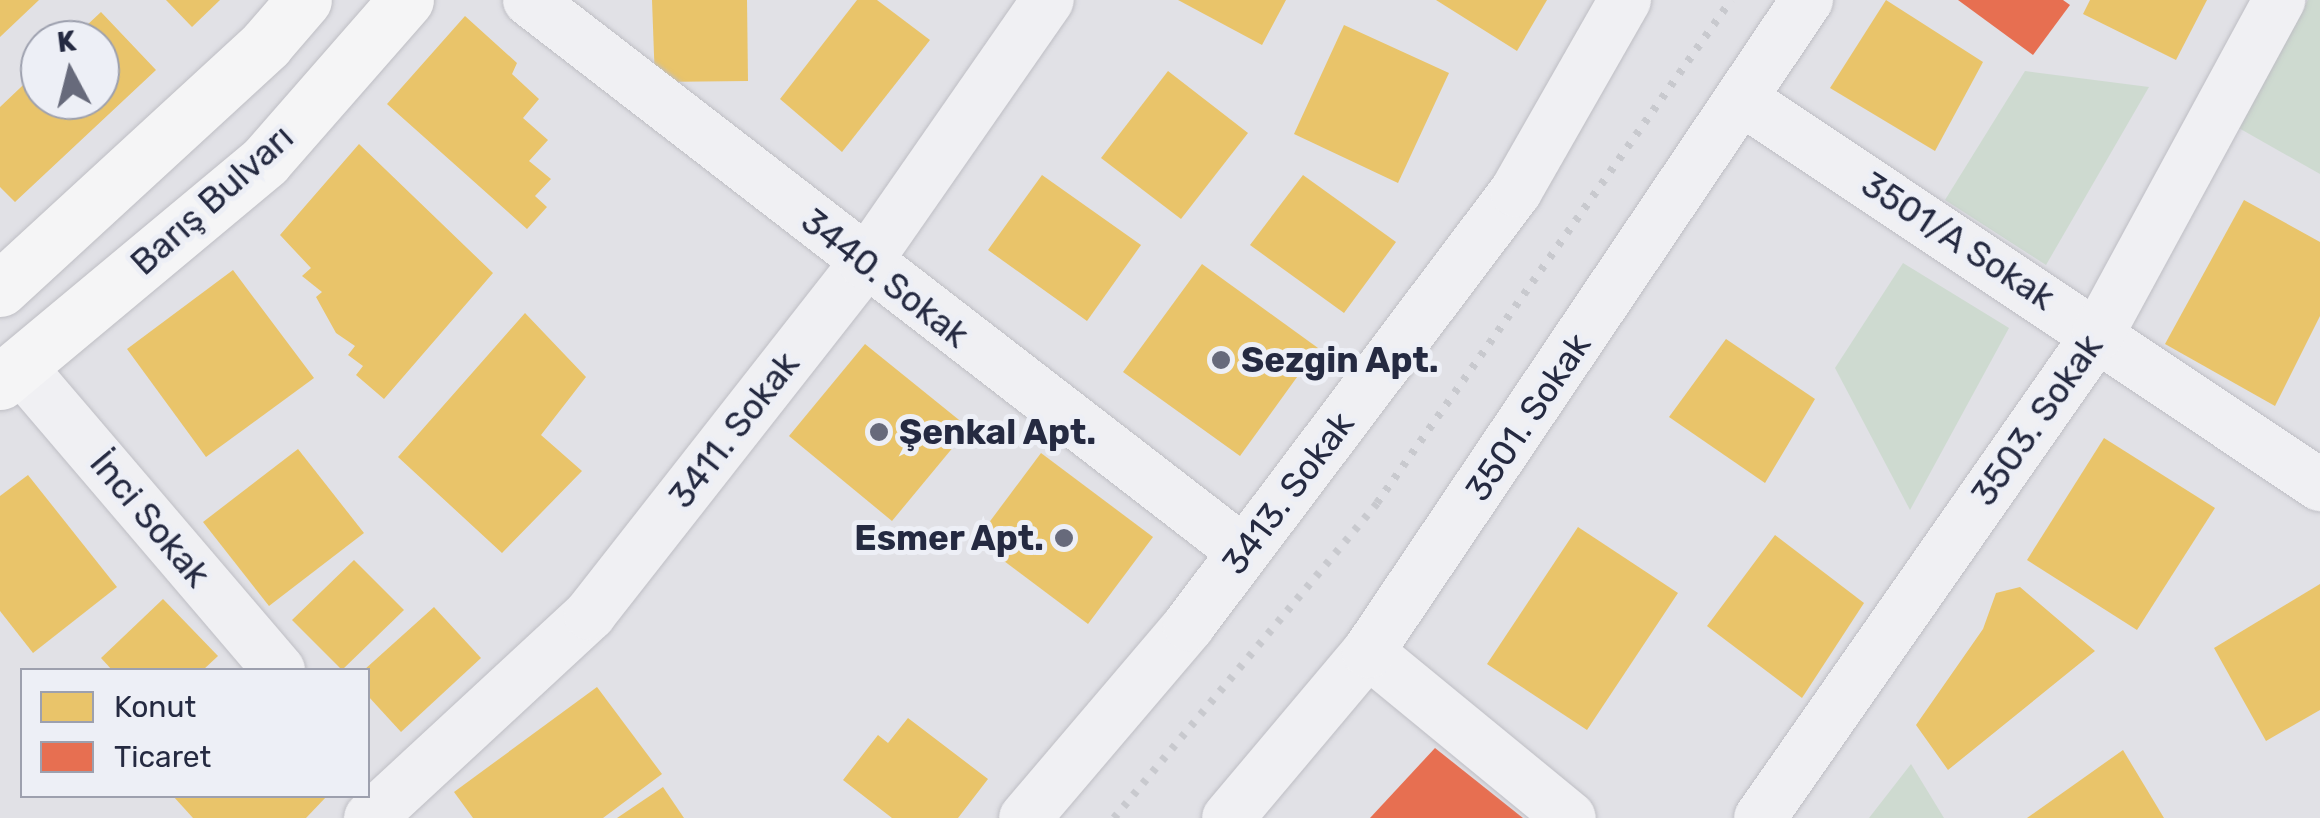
<!DOCTYPE html>
<meta charset="utf-8">
<style>
body{margin:0}
#map{position:relative;width:2320px;height:818px;overflow:hidden;background:#e1e1e6;font-family:Rubik,sans-serif}
div>[style]{position:absolute}
.green>*{inset:0;background:#cedad0}
.homes>*{inset:0;background:#e9c46a}
.shops>*{inset:0;background:#e76f51}
.roads{filter:drop-shadow(0 0 2px #bebec4) drop-shadow(0 0 2px #bebec4)}
.minor>*{height:52px;margin:-26px;padding:0 26px;transform-origin:26px;border-radius:26px;background:#f0f0f3}
.secondary>*{height:55px;margin:-27.5px;padding:0 27.5px;transform-origin:27.5px;border-radius:27.5px;background:#f5f5f6}
.rail>*{height:8px;margin-top:-4px;transform-origin:0;background:repeating-linear-gradient(90deg,#c8c9ce 0 5px,transparent 0 15px)}
.dots>*{width:28px;height:28px;translate:-50% -50%;box-sizing:border-box;border:5px solid #edeff6;border-radius:50%}
span{translate:-50% -50%;white-space:nowrap;text-align:center;line-height:1.15;-webkit-text-stroke:10px #edeff6;paint-order:stroke}
.street-label{font-size:35px;color:#252a41}
.poi-label{font-size:35px;color:#252a41;font-weight:700}
.left{translate:0 -50%;text-align:left}
.right{translate:-100% -50%;text-align:right}
.legend{position:absolute;left:20px;top:668px;width:350px;height:130px;box-sizing:border-box;background:#edeff6;border:2px solid #9da0ae;margin:0;padding:12px 18px;list-style:none;font-size:30px;color:#252a41}
.legend li{display:flex;align-items:center;gap:20px;height:50px}
.legend b{width:50px;border:2px solid #9da0ae}
.north{position:absolute;left:20px;top:20px;width:100px;height:100px;box-sizing:border-box;background:#edeff6;border:2px solid #9da0ae;border-radius:50%;rotate:353deg;font-size:28px;font-weight:700;line-height:40px;text-align:center;color:#252a41}
.north::after{content:'';display:block;margin:auto;width:35px;height:45px;background:#676a7b;clip-path:polygon(50% 0,100% 100%,50% 72%,0 100%)}
</style>
<div id="map">
<div class="green">
<i style="clip-path:polygon(2308px 0,2320px 0,2320px 174px,2237px 127px)"></i>
<i style="clip-path:polygon(2025px 71px,2149px 87px,2046px 265px,1945px 200px)"></i>
<i style="clip-path:polygon(1903px 263px,2009px 328px,1910px 510px,1835px 368px)"></i>
<i style="clip-path:polygon(1911px 764px,1944px 818px,1869px 818px)"></i>
</div>
<div class="homes">
<i style="clip-path:polygon(0 0,39px 0,0 37px)"></i>
<i style="clip-path:polygon(166px 0,220px 0,192px 27px)"></i>
<i style="clip-path:polygon(652px 0,747px 0,748px 81px,655px 82px)"></i>
<i style="clip-path:polygon(857px 0,877px 0,930px 40px,842px 152px,780px 99px)"></i>
<i style="clip-path:polygon(1178px 0,1286px 0,1262px 45px)"></i>
<i style="clip-path:polygon(1436px 0,1547px 0,1517px 51px)"></i>
<i style="clip-path:polygon(1886px 0,1983px 62px,1935px 151px,1830px 88px)"></i>
<i style="clip-path:polygon(2090px 0,2207px 0,2176px 60px,2083px 14px)"></i>
<i style="clip-path:polygon(101px 12px,156px 70px,15px 202px,0 187px,0 107px,40px 69px,40px 100px,100px 100px,100px 40px,71px 40px)"></i>
<i style="clip-path:polygon(465px 16px,517px 63px,512px 74px,539px 99px,523px 118px,548px 140px,529px 161px,551px 179px,535px 196px,547px 207px,527px 229px,387px 104px)"></i>
<i style="clip-path:polygon(1344px 25px,1449px 73px,1398px 183px,1294px 134px)"></i>
<i style="clip-path:polygon(1168px 71px,1248px 133px,1181px 219px,1101px 158px)"></i>
<i style="clip-path:polygon(359px 144px,493px 273px,384px 399px,356px 375px,363px 366px,348px 355px,355px 346px,336px 333px,316px 297px,322px 292px,302px 276px,311px 268px,280px 235px)"></i>
<i style="clip-path:polygon(1042px 175px,1141px 245px,1087px 321px,988px 250px)"></i>
<i style="clip-path:polygon(1303px 175px,1396px 242px,1344px 313px,1250px 245px)"></i>
<i style="clip-path:polygon(2244px 200px,2320px 242px,2320px 316px,2275px 406px,2165px 344px)"></i>
<i style="clip-path:polygon(1202px 264px,1318px 348px,1240px 456px,1123px 372px)"></i>
<i style="clip-path:polygon(233px 270px,314px 378px,206px 457px,127px 349px)"></i>
<i style="clip-path:polygon(525px 313px,586px 377px,541px 435px,582px 471px,502px 553px,398px 457px)"></i>
<i style="clip-path:polygon(1726px 339px,1815px 399px,1765px 483px,1669px 417px)"></i>
<i style="clip-path:polygon(865px 344px,969px 428px,892px 521px,789px 436px)"></i>
<i style="clip-path:polygon(2104px 438px,2215px 508px,2137px 630px,2027px 560px)"></i>
<i style="clip-path:polygon(298px 449px,364px 533px,269px 606px,203px 522px)"></i>
<i style="clip-path:polygon(1041px 453px,1153px 537px,1088px 624px,976px 540px)"></i>
<i style="clip-path:polygon(28px 475px,117px 587px,33px 653px,0 611px,0 496px)"></i>
<i style="clip-path:polygon(1578px 527px,1678px 593px,1587px 730px,1487px 664px)"></i>
<i style="clip-path:polygon(1775px 535px,1864px 603px,1802px 698px,1707px 626px)"></i>
<i style="clip-path:polygon(354px 560px,404px 610px,342px 670px,292px 620px)"></i>
<i style="clip-path:polygon(2320px 584px,2320px 710px,2266px 741px,2214px 648px)"></i>
<i style="clip-path:polygon(2020px 587px,2095px 651px,1948px 770px,1916px 725px,1983px 629px,1996px 593px)"></i>
<i style="clip-path:polygon(163px 599px,218px 656px,203px 670px,112px 670px,101px 658px)"></i>
<i style="clip-path:polygon(434px 607px,481px 658px,401px 732px,368px 696px,364px 670px)"></i>
<i style="clip-path:polygon(597px 687px,662px 774px,603px 818px,473px 818px,454px 792px)"></i>
<i style="clip-path:polygon(908px 718px,988px 779px,958px 818px,892px 818px,843px 780px,878px 735px,888px 743px)"></i>
<i style="clip-path:polygon(2123px 750px,2164px 818px,2027px 818px)"></i>
<i style="clip-path:polygon(663px 787px,684px 818px,617px 818px)"></i>
<i style="clip-path:polygon(173px 796px,327px 796px,306px 818px,193px 818px)"></i>
</div>
<div class="shops">
<i style="clip-path:polygon(1958px 0,2063px 0,2070px 5px,2033px 55px)"></i>
<i style="clip-path:polygon(1435px 748px,1523px 818px,1370px 818px)"></i>
</div>
<div class="roads">
<div class="minor">
<i style="left:529px;top:0;width:903px;rotate:37.67deg"></i>
<i style="left:1743px;top:100px;width:694px;rotate:33.71deg"></i>
<i style="left:20px;top:367px;width:399px;rotate:49.5deg"></i>
<i style="left:1368px;top:652px;width:261px;rotate:39.4deg"></i>
<i style="left:370px;top:818px;width:300px;rotate:-42.8deg"></i>
<i style="left:590px;top:614px;width:446px;rotate:-51.9deg"></i>
<i style="left:865px;top:263px;width:320px;rotate:-55.2deg"></i>
<i style="left:1025px;top:818px;width:253px;rotate:-49.6deg"></i>
<i style="left:1189px;top:625px;width:543px;rotate:-53deg"></i>
<i style="left:1516px;top:191px;width:220px;rotate:-60.3deg"></i>
<i style="left:1228px;top:818px;width:217px;rotate:-49.9deg"></i>
<i style="left:1368px;top:652px;width:786px;rotate:-56.05deg"></i>
<i style="left:1760px;top:818px;width:590px;rotate:-55.07deg"></i>
<i style="left:2098px;top:334px;width:380px;rotate:-61.5deg"></i>
</div>
<div class="secondary">
<i style="left:0;top:289px;width:362px;rotate:-42.6deg"></i>
<i style="left:266px;top:44px;width:58px;rotate:-49.2deg"></i>
<i style="left:0;top:382px;width:345px;rotate:-39.8deg"></i>
<i style="left:265px;top:161px;width:214px;rotate:-48.8deg"></i>
</div>
</div>
<div class="rail">
<i style="left:1114px;top:818px;width:410px;rotate:-50.1deg"></i>
<i style="left:1377px;top:503px;width:615px;rotate:-54.86deg"></i>
</div>
<div class="dots">
<i style="left:1221px;top:360px;background:#676a7b"></i>
<i style="left:879px;top:432px;background:#676a7b"></i>
<i style="left:1064px;top:538px;background:#676a7b"></i>
</div>
<div class="street-label">
<span style="left:212px;top:200px;rotate:-42deg">Barış Bulvarı</span>
<span style="left:1958px;top:241px;rotate:33deg">3501/A Sokak</span>
<span style="left:885px;top:278px;rotate:38deg">3440. Sokak</span>
<span style="left:1528px;top:417px;rotate:-56deg">3501. Sokak</span>
<span style="left:2037px;top:420px;rotate:-55deg">3503. Sokak</span>
<span style="left:734px;top:430px;rotate:-52deg">3411. Sokak</span>
<span style="left:1288px;top:493px;rotate:-53deg">3413. Sokak</span>
<span style="left:150px;top:519px;rotate:50deg">İnci Sokak</span>
</div>
<div class="poi-label">
<span class="left" style="left:1241px;top:360px">Sezgin Apt.</span>
<span class="left" style="left:899px;top:432px">Şenkal Apt.</span>
<span class="right" style="left:1044px;top:538px">Esmer Apt.</span>
</div>
<ul class="legend">
<li><b style="height:28px;background:#e9c46a"></b>Konut</li>
<li><b style="height:28px;background:#e76f51"></b>Ticaret</li>
</ul>
<div class="north">K</div>
</div>
